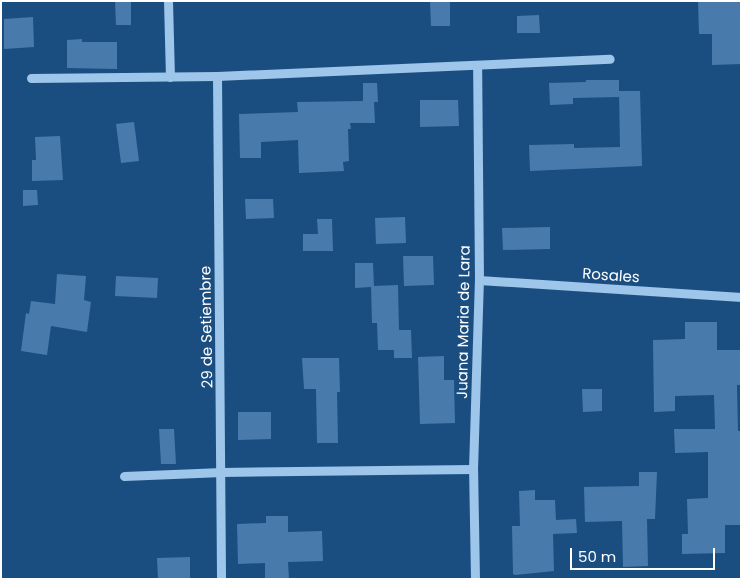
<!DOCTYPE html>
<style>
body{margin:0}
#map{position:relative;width:742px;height:580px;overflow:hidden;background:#1b4e80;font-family:Poppins,sans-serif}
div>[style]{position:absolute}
.building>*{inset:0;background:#487bac}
.minor>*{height:9px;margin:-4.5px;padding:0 4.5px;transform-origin:4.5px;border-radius:4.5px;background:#9ec5ea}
span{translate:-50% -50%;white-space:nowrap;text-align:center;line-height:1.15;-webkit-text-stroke:4px #1b4e80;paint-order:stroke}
.street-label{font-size:15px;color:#fff}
.frame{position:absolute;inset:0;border:2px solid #fff;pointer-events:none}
.scale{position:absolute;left:570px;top:548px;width:145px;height:22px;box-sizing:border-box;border:2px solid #fff;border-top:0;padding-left:6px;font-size:15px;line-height:18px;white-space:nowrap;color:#fff;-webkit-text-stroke:4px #1b4e80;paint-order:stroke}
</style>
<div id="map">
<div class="building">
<i style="clip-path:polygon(115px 1px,131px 1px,131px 25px,116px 25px)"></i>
<i style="clip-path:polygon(430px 1px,450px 1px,450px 26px,431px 26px)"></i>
<i style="clip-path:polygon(698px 1px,741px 1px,741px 64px,712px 65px,712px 34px,699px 34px)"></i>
<i style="clip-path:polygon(539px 15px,540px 33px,517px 33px,517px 16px)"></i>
<i style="clip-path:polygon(33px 17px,34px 47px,4px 49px,4px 19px)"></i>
<i style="clip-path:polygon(82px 39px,82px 42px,117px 42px,117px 69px,67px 68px,67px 40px)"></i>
<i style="clip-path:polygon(586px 80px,619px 80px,619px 97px,573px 98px,573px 104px,550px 105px,549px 83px,586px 82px)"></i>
<i style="clip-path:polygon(363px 83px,377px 83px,378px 102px,374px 102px,375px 123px,350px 123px,351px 129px,348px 129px,349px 161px,343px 162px,344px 171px,299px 173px,298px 140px,261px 142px,261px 158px,240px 158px,239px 114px,298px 112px,297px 102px,363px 101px)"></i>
<i style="clip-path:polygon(619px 91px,640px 91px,642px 166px,530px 171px,529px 145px,574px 144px,574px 148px,620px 147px)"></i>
<i style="clip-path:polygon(420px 100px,458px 100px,459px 126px,420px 127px)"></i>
<i style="clip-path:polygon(134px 122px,139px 161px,121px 163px,116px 124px)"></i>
<i style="clip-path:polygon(60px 136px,63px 180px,32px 181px,32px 160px,36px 160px,35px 137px)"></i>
<i style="clip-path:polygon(23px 190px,37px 190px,38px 205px,23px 206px)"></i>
<i style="clip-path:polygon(245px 199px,273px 199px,274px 218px,246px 219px)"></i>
<i style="clip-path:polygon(405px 217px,406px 243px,376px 244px,375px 218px)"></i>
<i style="clip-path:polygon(317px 219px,332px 219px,333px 251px,303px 251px,303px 234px,318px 234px)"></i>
<i style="clip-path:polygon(550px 227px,550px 249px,503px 250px,502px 228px)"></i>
<i style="clip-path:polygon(403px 256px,433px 256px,434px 285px,404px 286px)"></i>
<i style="clip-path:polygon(355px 263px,373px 263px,374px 286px,398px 285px,399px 330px,411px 330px,412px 358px,394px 358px,394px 350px,378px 350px,377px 323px,372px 323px,371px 287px,355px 288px)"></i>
<i style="clip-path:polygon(57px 274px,86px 276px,84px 300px,91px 302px,87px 332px,51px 326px,47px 355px,21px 351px,26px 313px,29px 314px,31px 301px,55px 304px)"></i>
<i style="clip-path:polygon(116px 276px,158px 278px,157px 298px,115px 296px)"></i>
<i style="clip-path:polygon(685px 322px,717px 322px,717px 350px,741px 350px,741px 385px,737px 385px,738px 431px,741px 431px,741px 525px,725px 525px,725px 553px,682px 554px,682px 534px,688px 534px,687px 499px,708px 498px,708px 452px,675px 453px,674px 429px,715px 429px,714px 395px,675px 396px,675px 411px,654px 412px,653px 340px,685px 339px)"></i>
<i style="clip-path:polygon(444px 356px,444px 380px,454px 380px,455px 423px,420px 424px,418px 357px)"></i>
<i style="clip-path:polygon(302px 358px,339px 358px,340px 392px,337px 392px,338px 443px,317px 443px,316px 389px,304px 389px)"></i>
<i style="clip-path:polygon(582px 389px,602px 389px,602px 411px,583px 412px)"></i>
<i style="clip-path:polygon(238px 412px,271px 412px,271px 439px,238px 440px)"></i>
<i style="clip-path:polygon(159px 429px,174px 429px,176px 464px,161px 464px)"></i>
<i style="clip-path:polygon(639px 472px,657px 472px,655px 519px,647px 519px,648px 566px,623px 567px,622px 521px,585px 522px,584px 487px,639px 486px)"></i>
<i style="clip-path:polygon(535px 490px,535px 500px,555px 500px,556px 520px,576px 519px,577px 533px,553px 534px,554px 571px,515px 575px,513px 574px,512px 526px,520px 526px,519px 491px)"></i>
<i style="clip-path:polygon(266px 516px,288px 516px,288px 532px,322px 531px,323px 561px,288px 562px,289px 579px,265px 579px,265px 563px,238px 564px,237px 524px,266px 523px)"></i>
<i style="clip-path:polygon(190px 557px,190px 579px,158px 579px,157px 558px)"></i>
</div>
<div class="minor">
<i style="left:168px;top:1px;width:76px;rotate:88.5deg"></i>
<i style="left:217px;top:76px;width:503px;rotate:89.54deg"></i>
<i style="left:31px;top:78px;width:186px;rotate:-0.6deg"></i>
<i style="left:217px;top:76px;width:393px;rotate:-2.5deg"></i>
<i style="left:479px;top:280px;width:263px;rotate:3.7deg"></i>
<i style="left:124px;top:476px;width:98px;rotate:-2.3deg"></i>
<i style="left:222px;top:472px;width:251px;rotate:-0.7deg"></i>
<i style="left:475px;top:579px;width:110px;rotate:-91deg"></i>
<i style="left:473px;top:469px;width:189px;rotate:-88.2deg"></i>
<i style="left:479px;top:280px;width:215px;rotate:-90.5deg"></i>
</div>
<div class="street-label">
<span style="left:611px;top:275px;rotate:4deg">Rosales</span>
<span style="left:463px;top:322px;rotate:-89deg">Juana Maria de Lara</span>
<span style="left:206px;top:327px;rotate:-91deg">29 de Setiembre</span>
</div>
<div class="frame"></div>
<div class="scale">50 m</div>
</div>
